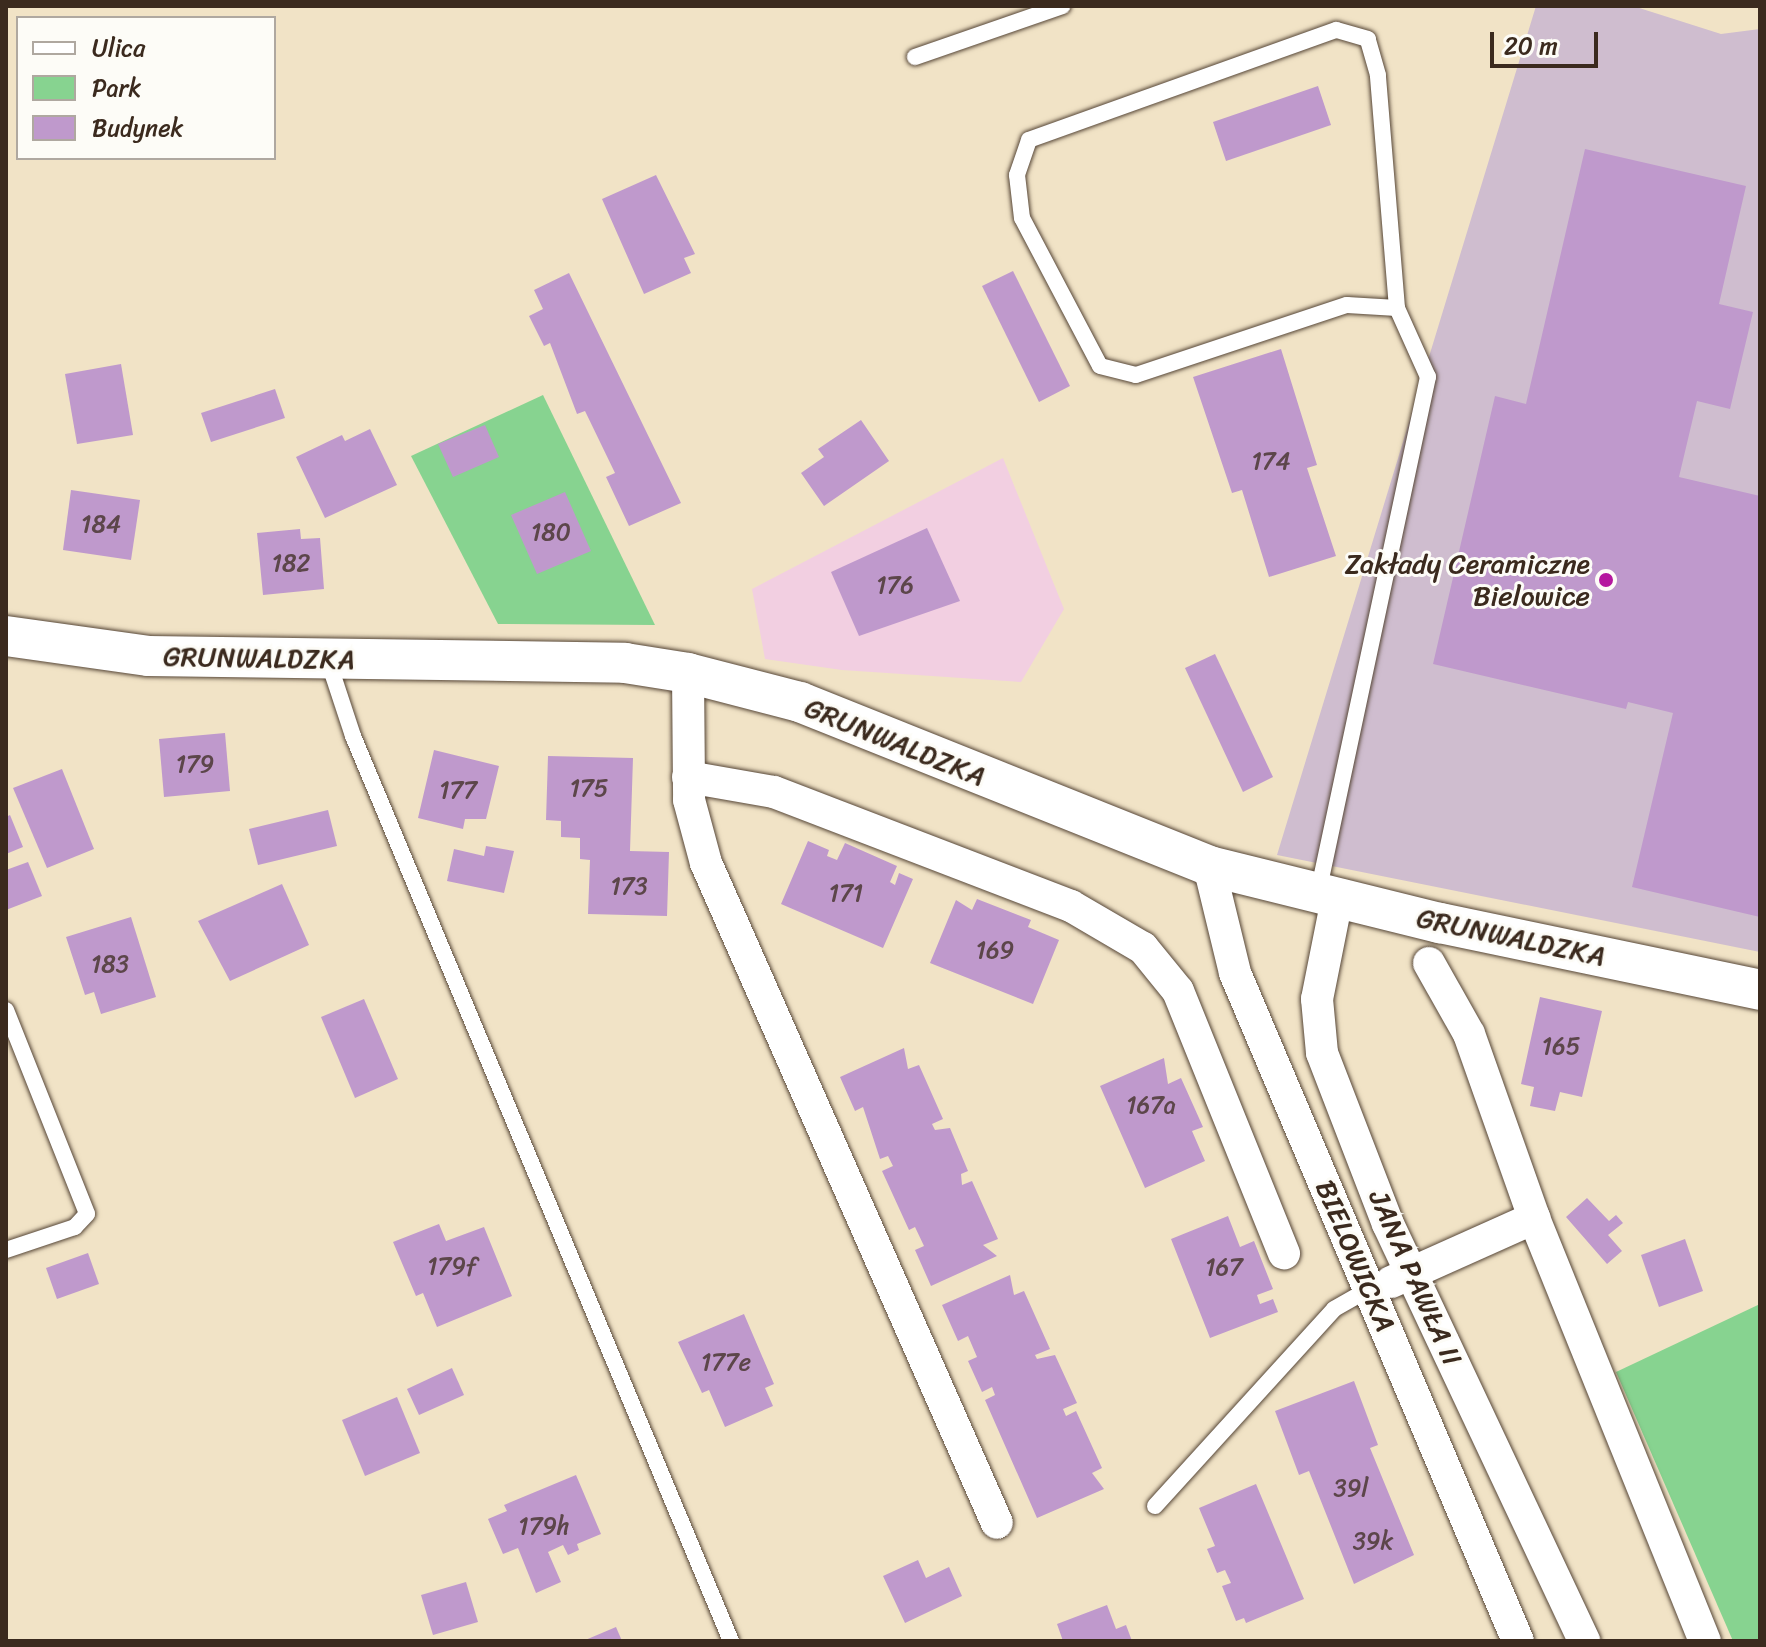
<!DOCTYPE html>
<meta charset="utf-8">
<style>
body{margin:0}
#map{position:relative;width:1766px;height:1647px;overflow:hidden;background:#f1e3c6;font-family:Sriracha,sans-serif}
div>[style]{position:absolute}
.built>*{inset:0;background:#f2cfe1}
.industrial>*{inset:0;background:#cfbdcf}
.green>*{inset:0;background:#87d390}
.building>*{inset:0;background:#bf99cc}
.roads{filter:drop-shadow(0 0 2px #564637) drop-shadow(0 0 2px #564637)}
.service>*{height:16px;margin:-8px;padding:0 8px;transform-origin:8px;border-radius:8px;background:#fff}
.minor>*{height:32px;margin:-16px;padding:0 16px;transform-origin:16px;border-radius:16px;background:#fff}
.tertiary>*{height:40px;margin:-20px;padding:0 20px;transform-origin:20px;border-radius:20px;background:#fff}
.dots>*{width:22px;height:22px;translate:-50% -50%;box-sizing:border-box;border:4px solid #fdfcf7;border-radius:50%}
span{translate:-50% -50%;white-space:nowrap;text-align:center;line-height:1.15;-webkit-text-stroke:6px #fdfcf7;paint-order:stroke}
.number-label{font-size:24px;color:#5c464a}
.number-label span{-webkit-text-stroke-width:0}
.poi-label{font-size:28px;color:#3b2a1e}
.right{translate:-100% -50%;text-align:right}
.street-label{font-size:28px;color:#3b2a1e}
.frame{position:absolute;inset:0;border:8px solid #3b2a1e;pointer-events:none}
.legend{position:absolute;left:16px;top:16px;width:260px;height:144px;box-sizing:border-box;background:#fdfcf7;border:2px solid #afa8a0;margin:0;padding:10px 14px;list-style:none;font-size:24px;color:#3b2a1e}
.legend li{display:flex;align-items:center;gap:16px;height:40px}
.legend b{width:40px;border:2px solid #afa8a0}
.scale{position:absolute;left:1490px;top:32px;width:108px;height:36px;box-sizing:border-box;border:4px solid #3b2a1e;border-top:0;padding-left:10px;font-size:24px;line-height:28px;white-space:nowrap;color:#3b2a1e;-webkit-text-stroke:6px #fdfcf7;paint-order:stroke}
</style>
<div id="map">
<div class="built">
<i style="clip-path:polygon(1003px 458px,1064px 609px,1021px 682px,842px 670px,765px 659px,752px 589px)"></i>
</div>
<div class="industrial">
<i style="clip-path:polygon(1536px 6px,1633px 6px,1721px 34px,1760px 29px,1760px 952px,1277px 855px)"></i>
</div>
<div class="green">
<i style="clip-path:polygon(543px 395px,655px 625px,498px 624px,411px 456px)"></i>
<i style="clip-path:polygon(1760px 1304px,1760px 1641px,1733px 1641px,1616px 1372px)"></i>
</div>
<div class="building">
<i style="clip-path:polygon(1318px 86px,1331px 125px,1226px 161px,1213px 122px)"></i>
<i style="clip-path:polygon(1585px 149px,1746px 186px,1719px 304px,1753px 312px,1730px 409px,1697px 401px,1679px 477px,1760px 496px,1760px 917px,1632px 887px,1673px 713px,1628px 702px,1626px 709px,1433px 664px,1495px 396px,1526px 404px)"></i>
<i style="clip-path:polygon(656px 175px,695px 254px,684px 258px,691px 273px,644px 294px,602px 199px)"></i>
<i style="clip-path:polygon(1013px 271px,1070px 386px,1039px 402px,982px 286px)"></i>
<i style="clip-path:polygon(569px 273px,681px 503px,629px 526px,606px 477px,615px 473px,585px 411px,577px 414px,550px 343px,544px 346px,529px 316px,543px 309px,534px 290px)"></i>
<i style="clip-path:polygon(1281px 349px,1317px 465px,1307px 468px,1336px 556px,1269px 577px,1242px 490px,1232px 493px,1193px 377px)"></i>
<i style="clip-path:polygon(121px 364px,133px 435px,77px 444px,65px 374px)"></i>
<i style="clip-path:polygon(275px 389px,285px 418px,211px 442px,201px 413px)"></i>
<i style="clip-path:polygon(861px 420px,889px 461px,824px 506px,801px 473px,824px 457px,818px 449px)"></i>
<i style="clip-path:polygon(485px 425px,499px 457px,453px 477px,438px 444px)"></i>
<i style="clip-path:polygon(370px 429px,397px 485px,325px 518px,296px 457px,342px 435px,345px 441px)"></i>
<i style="clip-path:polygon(71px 490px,140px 500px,131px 560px,63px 550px)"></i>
<i style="clip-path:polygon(565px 492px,591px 551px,537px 574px,511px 515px)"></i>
<i style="clip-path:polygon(927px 528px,960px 601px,859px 636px,831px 572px)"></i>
<i style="clip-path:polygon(300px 529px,301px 539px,320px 538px,324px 589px,263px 595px,257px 533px)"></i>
<i style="clip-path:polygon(1215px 654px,1273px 777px,1243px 792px,1185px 668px)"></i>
<i style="clip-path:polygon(225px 733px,230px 791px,164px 797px,159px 739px)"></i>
<i style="clip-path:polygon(434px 750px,499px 766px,486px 819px,465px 819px,463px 829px,418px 818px)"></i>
<i style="clip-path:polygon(548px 756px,633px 758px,630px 851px,669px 852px,667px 916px,588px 914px,590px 860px,580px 859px,580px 838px,561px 837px,561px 821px,546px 820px)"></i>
<i style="clip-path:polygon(62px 769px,94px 849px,47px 868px,13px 788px)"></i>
<i style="clip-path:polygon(328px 810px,337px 846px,258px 865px,249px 829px)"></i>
<i style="clip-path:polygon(10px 815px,23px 847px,6px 854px,6px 817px)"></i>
<i style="clip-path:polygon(808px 841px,829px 850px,827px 856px,837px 860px,845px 843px,897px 866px,890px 882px,895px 885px,899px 873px,913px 879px,883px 948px,781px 904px)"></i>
<i style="clip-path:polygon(486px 846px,514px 851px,504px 893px,447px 881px,454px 849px,484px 856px)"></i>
<i style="clip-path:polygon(28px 862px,42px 896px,6px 910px,6px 870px)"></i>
<i style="clip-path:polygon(282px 884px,309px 945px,230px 981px,198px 921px)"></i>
<i style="clip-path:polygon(977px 899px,1031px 920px,1028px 927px,1059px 940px,1033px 1004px,930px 963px,956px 900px,972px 910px)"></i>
<i style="clip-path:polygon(131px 917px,156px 997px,101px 1014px,94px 992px,85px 995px,66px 937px)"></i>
<i style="clip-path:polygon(1540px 997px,1602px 1011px,1582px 1097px,1560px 1092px,1555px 1111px,1530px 1106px,1534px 1087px,1521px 1084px)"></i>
<i style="clip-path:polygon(364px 999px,398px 1079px,355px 1098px,321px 1017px)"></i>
<i style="clip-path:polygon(904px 1048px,908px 1069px,919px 1065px,943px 1119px,932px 1124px,935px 1130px,950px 1128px,968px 1171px,961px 1174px,962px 1185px,972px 1181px,998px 1239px,983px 1245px,997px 1256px,931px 1286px,915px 1250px,924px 1246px,915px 1227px,909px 1230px,882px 1171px,893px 1166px,888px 1156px,880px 1159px,863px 1107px,855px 1111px,840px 1077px)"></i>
<i style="clip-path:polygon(1164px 1058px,1168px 1084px,1181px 1078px,1203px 1127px,1192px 1131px,1205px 1161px,1145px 1188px,1100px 1086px)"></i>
<i style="clip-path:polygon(1587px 1198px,1609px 1221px,1616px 1215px,1623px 1223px,1608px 1235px,1622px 1251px,1607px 1264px,1566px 1217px)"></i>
<i style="clip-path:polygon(1228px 1216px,1240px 1247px,1254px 1241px,1273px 1289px,1257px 1295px,1260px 1304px,1273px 1299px,1278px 1312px,1210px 1338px,1171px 1239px)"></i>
<i style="clip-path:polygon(439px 1224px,446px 1241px,484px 1227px,512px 1296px,437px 1327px,423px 1293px,416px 1296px,393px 1242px)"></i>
<i style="clip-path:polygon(1685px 1239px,1703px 1291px,1659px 1307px,1641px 1255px)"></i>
<i style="clip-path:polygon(88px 1253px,99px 1284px,57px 1299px,46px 1268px)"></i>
<i style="clip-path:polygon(1010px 1275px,1014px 1295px,1024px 1291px,1050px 1349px,1035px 1355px,1037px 1359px,1055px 1355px,1077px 1403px,1063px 1409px,1066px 1416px,1076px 1411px,1102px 1468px,1092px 1473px,1104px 1489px,1037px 1518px,985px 1400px,995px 1395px,992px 1387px,982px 1392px,968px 1361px,977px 1357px,968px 1336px,958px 1341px,942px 1305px)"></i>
<i style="clip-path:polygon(744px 1314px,774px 1384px,765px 1388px,773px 1406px,725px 1427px,709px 1390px,702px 1393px,678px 1342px)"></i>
<i style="clip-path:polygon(452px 1368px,464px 1395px,419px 1415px,407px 1389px)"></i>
<i style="clip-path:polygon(1354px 1381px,1378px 1445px,1370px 1448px,1414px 1555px,1354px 1584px,1309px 1471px,1299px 1475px,1275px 1411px)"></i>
<i style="clip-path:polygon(397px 1397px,420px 1453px,365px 1476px,342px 1420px)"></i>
<i style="clip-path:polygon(576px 1475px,601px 1534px,577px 1544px,579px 1550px,568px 1555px,563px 1545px,548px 1552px,561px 1582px,536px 1593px,518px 1548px,503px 1554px,488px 1519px,507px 1511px,504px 1505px)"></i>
<i style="clip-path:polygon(1256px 1484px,1304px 1599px,1246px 1623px,1244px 1618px,1236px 1621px,1222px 1586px,1231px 1583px,1225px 1570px,1217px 1573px,1207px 1549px,1215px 1546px,1199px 1508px)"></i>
<i style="clip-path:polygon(918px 1560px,926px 1578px,949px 1567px,962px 1596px,905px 1623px,883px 1576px)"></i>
<i style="clip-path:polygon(466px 1582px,478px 1622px,433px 1635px,421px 1595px)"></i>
<i style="clip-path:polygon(1107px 1605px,1116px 1629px,1126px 1625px,1132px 1641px,1063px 1641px,1057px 1624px)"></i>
<i style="clip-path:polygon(616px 1627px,622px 1641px,583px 1641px)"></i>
</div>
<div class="roads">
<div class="service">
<i style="left:915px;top:57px;width:156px;rotate:-19.1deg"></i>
<i style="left:328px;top:660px;width:80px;rotate:71.8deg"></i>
<i style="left:353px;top:736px;width:981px;rotate:67.33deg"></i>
<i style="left:1318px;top:893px;width:528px;rotate:-77.97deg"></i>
<i style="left:1428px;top:377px;width:76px;rotate:-114.2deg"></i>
<i style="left:1397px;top:308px;width:234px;rotate:-94.7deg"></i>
<i style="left:1378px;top:75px;width:37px;rotate:-106deg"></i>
<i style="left:1368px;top:39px;width:33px;rotate:-164deg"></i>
<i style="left:1336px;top:30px;width:326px;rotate:160.3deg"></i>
<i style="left:1029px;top:140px;width:37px;rotate:109deg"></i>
<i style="left:1017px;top:175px;width:43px;rotate:83.4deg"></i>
<i style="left:1022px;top:218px;width:167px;rotate:62.2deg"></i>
<i style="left:1100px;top:366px;width:37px;rotate:14deg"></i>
<i style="left:1136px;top:375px;width:222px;rotate:-18.4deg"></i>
<i style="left:1347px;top:305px;width:50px;rotate:3.4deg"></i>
<i style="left:6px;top:1010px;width:219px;rotate:68.3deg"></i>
<i style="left:87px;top:1214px;width:18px;rotate:133deg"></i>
<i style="left:75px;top:1227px;width:73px;rotate:161.6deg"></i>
<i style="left:1155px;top:1506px;width:266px;rotate:-47.7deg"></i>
<i style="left:1334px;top:1309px;width:40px;rotate:-29.7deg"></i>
</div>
<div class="minor">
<i style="left:688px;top:673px;width:127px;rotate:89.5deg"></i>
<i style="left:689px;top:800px;width:65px;rotate:74.9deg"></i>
<i style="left:706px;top:863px;width:721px;rotate:66.21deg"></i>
<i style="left:688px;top:777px;width:87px;rotate:9.9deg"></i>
<i style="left:774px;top:792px;width:318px;rotate:21deg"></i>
<i style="left:1071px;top:906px;width:83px;rotate:30.3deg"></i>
<i style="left:1143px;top:948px;width:55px;rotate:50.9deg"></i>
<i style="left:1178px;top:991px;width:283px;rotate:68deg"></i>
<i style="left:1209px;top:866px;width:110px;rotate:76.3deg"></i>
<i style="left:1235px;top:973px;width:725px;rotate:67.04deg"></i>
<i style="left:1337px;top:899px;width:102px;rotate:101.3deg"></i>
<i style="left:1317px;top:999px;width:54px;rotate:84.7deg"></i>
<i style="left:1322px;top:1053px;width:183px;rotate:68.9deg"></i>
<i style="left:1388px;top:1224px;width:461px;rotate:64.8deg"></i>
<i style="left:1429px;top:963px;width:81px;rotate:60.6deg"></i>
<i style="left:1469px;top:1034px;width:195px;rotate:70.5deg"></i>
<i style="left:1534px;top:1218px;width:456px;rotate:68deg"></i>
<i style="left:1391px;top:1282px;width:157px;rotate:-24.1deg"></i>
</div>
<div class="tertiary">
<i style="left:6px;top:636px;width:143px;rotate:8deg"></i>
<i style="left:148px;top:656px;width:477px;rotate:0.8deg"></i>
<i style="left:625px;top:663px;width:64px;rotate:9deg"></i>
<i style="left:688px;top:673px;width:116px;rotate:14.5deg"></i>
<i style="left:800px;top:702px;width:441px;rotate:21.8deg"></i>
<i style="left:1209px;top:866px;width:238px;rotate:13.9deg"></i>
<i style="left:1440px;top:923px;width:327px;rotate:11.8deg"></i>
</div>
</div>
<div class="dots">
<i style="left:1606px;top:580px;background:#b5179e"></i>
</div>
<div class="number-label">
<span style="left:1271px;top:462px">174</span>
<span style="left:101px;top:525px">184</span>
<span style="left:551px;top:533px">180</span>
<span style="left:291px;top:564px">182</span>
<span style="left:895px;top:586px">176</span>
<span style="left:195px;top:765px">179</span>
<span style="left:589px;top:789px">175</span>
<span style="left:458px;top:791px">177</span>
<span style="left:629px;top:887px">173</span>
<span style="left:846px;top:894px">171</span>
<span style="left:995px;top:951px">169</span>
<span style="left:110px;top:965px">183</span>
<span style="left:1561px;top:1047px">165</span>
<span style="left:1151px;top:1106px">167a</span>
<span style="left:452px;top:1267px">179f</span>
<span style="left:1224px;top:1268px">167</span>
<span style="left:726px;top:1363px">177e</span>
<span style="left:1351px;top:1489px">39l</span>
<span style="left:544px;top:1527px">179h</span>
<span style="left:1373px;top:1542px">39k</span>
</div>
<div class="poi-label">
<span class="right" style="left:1590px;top:580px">Zakłady Ceramiczne<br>Bielowice</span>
</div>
<div class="street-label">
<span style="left:259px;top:658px;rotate:1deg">GRUNWALDZKA</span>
<span style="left:895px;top:742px;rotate:22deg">GRUNWALDZKA</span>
<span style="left:1511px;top:937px;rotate:12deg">GRUNWALDZKA</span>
<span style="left:1355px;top:1256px;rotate:67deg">BIELOWICKA</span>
<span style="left:1415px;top:1278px;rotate:66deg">JANA PAWŁA II</span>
</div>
<div class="frame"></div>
<ul class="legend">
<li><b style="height:10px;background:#fff"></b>Ulica</li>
<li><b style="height:22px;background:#87d390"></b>Park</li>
<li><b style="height:22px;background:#bf99cc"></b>Budynek</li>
</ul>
<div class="scale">20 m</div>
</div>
